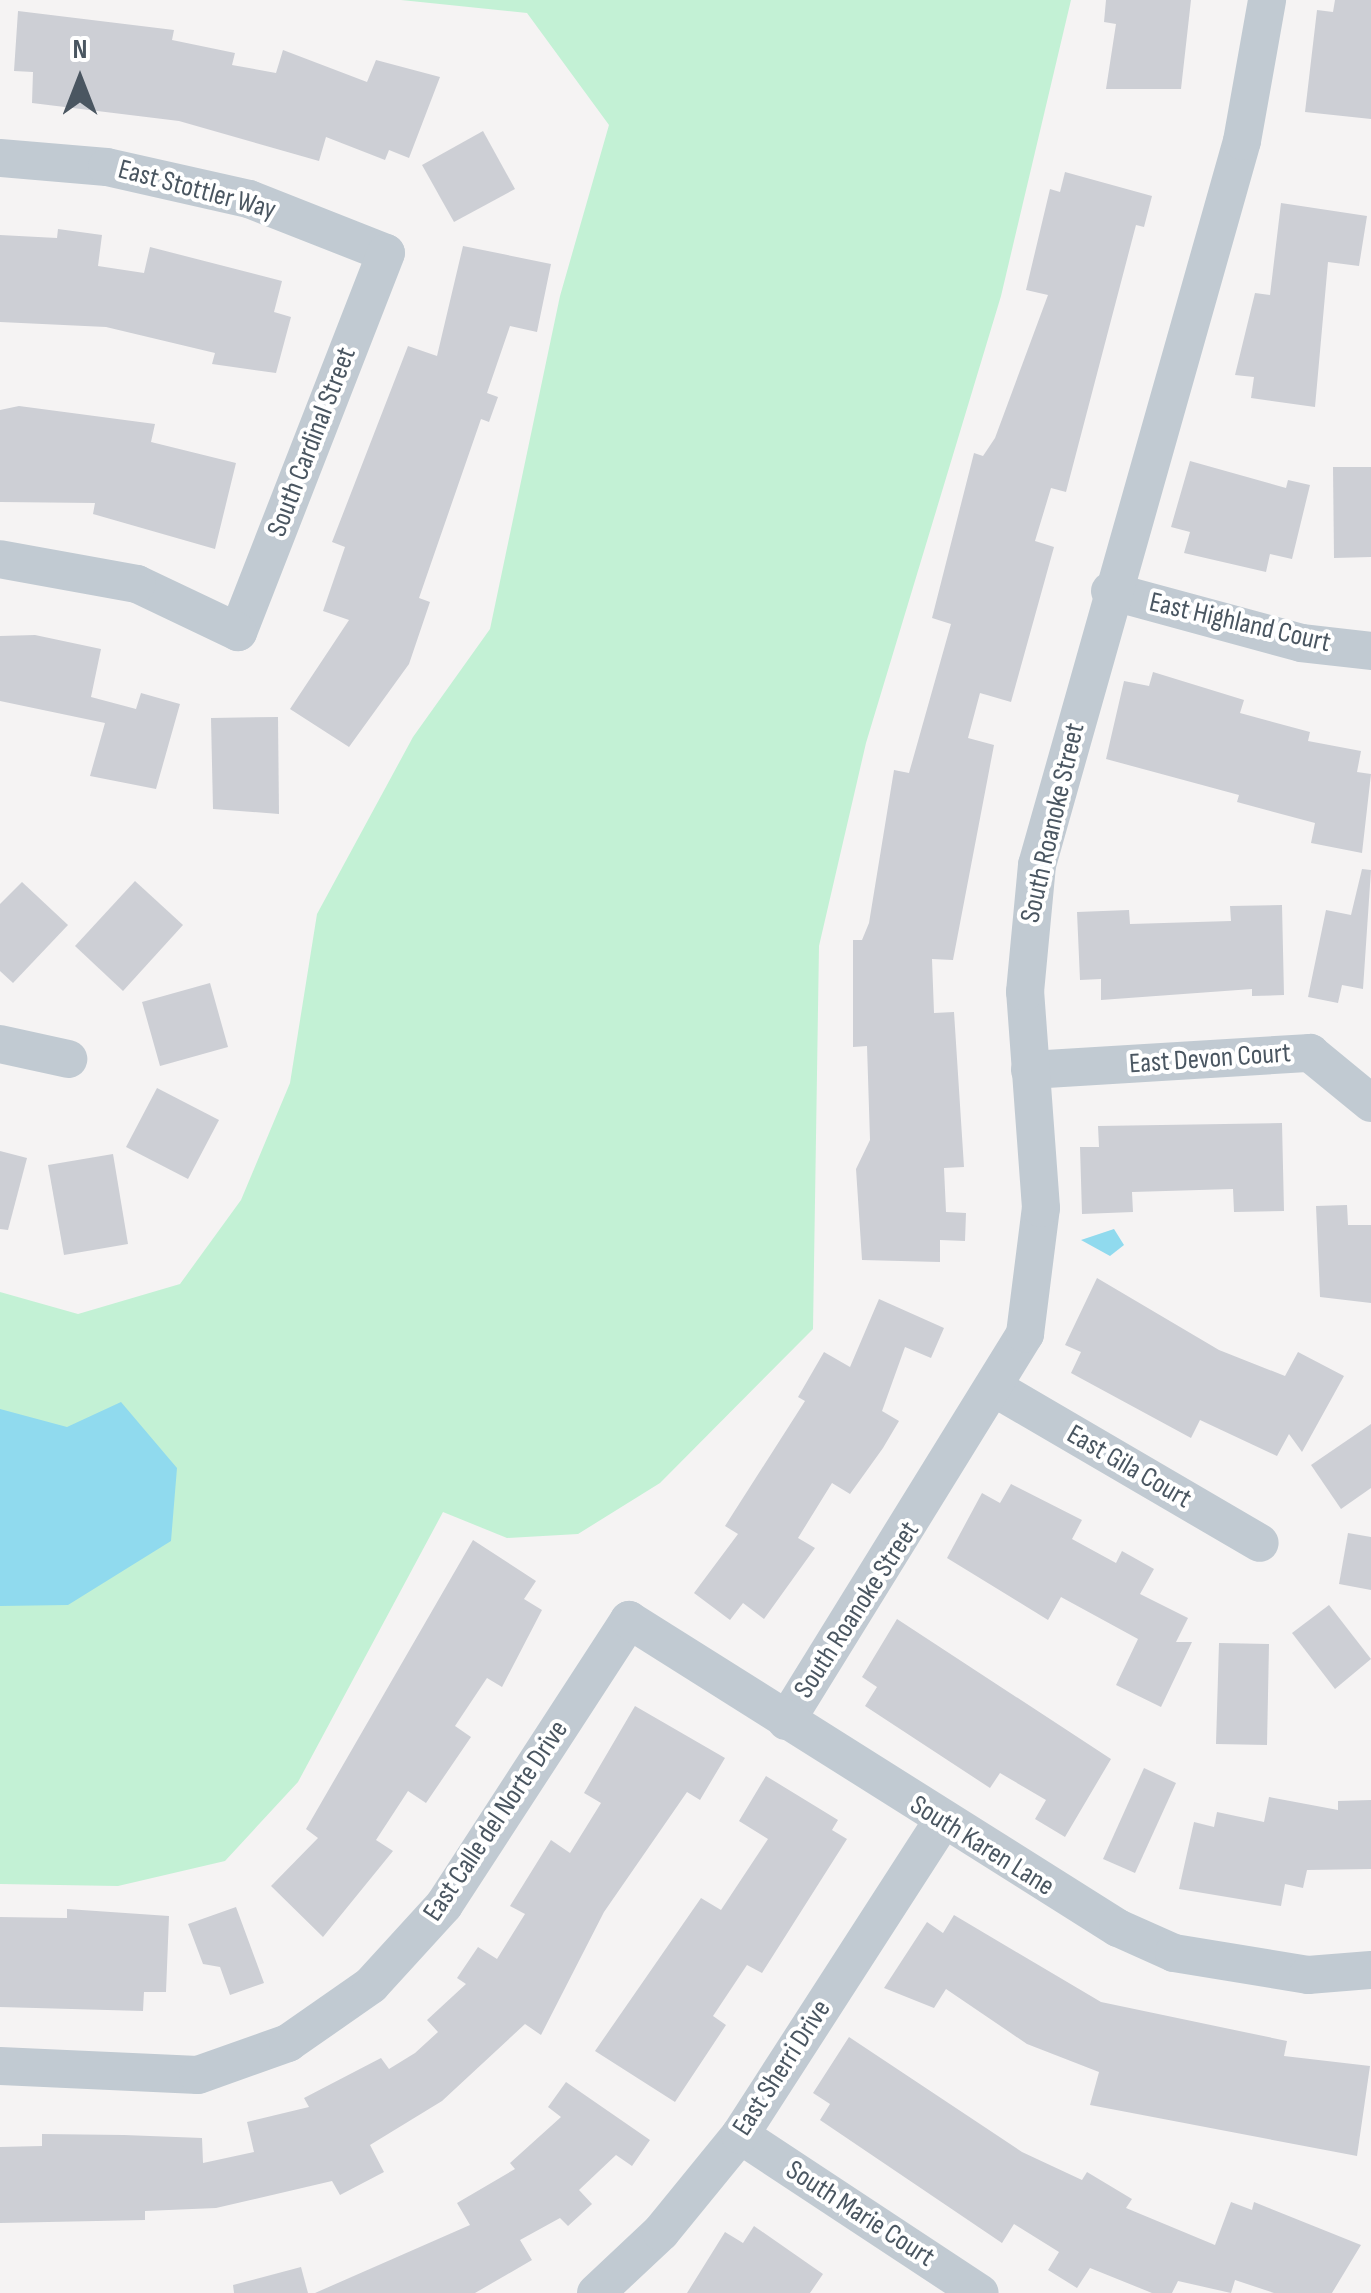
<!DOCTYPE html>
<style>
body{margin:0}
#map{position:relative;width:1371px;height:2293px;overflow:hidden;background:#f5f3f3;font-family:"Sofia Sans Condensed",sans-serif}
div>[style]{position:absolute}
.green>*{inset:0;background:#c3f1d5}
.water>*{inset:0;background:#90daee}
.building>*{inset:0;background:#cdcfd5}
.minor>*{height:38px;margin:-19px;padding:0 19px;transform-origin:19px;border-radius:19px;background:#c1cad2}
span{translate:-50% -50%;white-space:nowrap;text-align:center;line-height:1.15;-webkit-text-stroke:8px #fff;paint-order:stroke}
.street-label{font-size:28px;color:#4a5661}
.north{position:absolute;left:30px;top:30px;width:100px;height:100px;-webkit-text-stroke:8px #fff;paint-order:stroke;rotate:0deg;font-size:28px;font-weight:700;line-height:40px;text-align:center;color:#4a5661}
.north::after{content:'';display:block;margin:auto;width:35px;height:45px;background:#4a5661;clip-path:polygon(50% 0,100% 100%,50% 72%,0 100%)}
</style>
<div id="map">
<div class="green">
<i style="clip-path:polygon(401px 0,1071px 0,1001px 296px,866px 743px,819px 946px,813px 1329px,660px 1483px,578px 1534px,507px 1538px,443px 1512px,298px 1782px,225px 1861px,118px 1886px,0 1884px,0 1292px,78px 1314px,180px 1284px,241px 1200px,290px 1083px,317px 914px,413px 737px,490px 629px,560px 296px,609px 125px,527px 13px)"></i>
</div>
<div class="water">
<i style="clip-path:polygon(1114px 1229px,1124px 1245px,1110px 1256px,1081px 1240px)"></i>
<i style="clip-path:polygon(121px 1402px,177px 1468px,171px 1541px,68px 1605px,0 1606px,0 1409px,67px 1427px)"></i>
</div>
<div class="building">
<i style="clip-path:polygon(1106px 0,1191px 0,1181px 89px,1106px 89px,1116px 24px,1104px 22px)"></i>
<i style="clip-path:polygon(1335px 0,1371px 0,1371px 119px,1305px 112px,1317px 10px,1333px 12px)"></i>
<i style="clip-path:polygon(18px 11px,174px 30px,172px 40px,235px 53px,232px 65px,276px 73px,283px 50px,367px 82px,376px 60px,440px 77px,409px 158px,389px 150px,385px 160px,326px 137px,319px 161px,179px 121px,32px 103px,33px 72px,14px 71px)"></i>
<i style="clip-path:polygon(483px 131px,515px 189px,454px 222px,422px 165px)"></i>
<i style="clip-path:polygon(1065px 172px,1152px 196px,1144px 227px,1136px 225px,1066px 492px,1051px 488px,1035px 541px,1054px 547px,1011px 702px,980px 693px,968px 738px,994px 745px,953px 960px,932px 959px,934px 1013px,954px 1012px,964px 1167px,944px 1168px,946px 1212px,966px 1213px,965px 1241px,940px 1240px,940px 1262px,862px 1260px,856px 1169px,870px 1140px,867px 1046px,853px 1047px,853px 940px,862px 940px,869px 923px,894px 770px,909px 773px,951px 624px,932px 618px,974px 453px,983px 456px,995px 438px,1048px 295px,1026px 290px,1050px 189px,1060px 192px)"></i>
<i style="clip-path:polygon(1281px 203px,1367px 216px,1359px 266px,1328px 262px,1315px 407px,1251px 398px,1254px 377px,1235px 375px,1255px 293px,1270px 295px)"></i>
<i style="clip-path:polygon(58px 229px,102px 235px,98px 266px,144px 273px,150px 247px,282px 281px,274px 312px,291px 317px,276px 373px,212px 364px,215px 353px,106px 327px,0 322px,0 235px,57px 238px)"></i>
<i style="clip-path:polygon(463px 246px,551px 264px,537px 332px,510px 326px,487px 393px,498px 397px,489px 422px,481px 419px,419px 598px,430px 602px,409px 664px,349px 747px,290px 709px,349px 620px,323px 611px,345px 547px,332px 542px,408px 346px,437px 356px)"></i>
<i style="clip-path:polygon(19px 406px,155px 424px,151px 442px,236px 463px,215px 549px,93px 514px,95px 503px,0 502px,0 410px)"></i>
<i style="clip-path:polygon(1190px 461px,1286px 488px,1288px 480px,1310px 485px,1292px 559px,1270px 554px,1266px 572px,1184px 553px,1190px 532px,1171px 527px)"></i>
<i style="clip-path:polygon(1333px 467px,1371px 467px,1371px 557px,1334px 558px)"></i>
<i style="clip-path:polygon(35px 635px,101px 649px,91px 697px,136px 709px,141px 693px,180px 704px,156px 789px,90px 776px,105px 723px,0 701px,0 636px)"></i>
<i style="clip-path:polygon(1153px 672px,1244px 700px,1240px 713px,1310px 732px,1308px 741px,1361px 751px,1357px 772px,1371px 774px,1362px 853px,1311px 843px,1315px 823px,1237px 802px,1239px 795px,1106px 759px,1124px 681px,1149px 686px)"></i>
<i style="clip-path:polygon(278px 717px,279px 814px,213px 809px,211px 718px)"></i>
<i style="clip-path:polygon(1362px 869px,1371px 870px,1363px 989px,1342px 985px,1338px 1003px,1308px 997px,1326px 910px,1351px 915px)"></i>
<i style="clip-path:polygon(135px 881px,183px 925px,123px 991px,75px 946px)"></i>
<i style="clip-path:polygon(22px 882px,68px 925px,13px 983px,0 971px,0 904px)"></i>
<i style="clip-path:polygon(1282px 905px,1284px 995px,1252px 996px,1252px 989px,1101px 1000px,1101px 979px,1080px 980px,1077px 912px,1129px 910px,1130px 924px,1231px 921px,1230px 906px)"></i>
<i style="clip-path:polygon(210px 983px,228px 1047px,160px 1066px,142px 1002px)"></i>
<i style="clip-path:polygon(157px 1088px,219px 1120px,188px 1179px,126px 1147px)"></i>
<i style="clip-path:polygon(1282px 1123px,1284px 1211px,1234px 1212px,1233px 1189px,1132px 1192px,1133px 1212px,1082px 1214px,1080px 1147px,1099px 1147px,1098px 1126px)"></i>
<i style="clip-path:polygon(0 1151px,27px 1158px,8px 1230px,0 1229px)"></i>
<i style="clip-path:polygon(113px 1154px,128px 1244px,64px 1255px,48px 1165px)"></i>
<i style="clip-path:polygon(1347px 1205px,1348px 1225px,1371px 1225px,1371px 1303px,1320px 1297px,1316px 1206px)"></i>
<i style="clip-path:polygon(1097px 1278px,1219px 1350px,1285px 1376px,1298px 1352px,1344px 1376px,1302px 1452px,1289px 1434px,1277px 1456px,1200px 1420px,1191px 1438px,1071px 1373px,1081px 1352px,1065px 1345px)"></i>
<i style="clip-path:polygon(879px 1299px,944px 1328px,931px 1358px,905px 1347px,882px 1411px,899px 1421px,883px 1448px,850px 1494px,832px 1483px,798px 1538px,815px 1548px,764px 1619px,743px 1603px,730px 1620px,694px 1593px,738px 1534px,725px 1526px,805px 1401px,798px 1397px,824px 1352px,850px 1367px)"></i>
<i style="clip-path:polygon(1371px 1424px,1371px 1488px,1341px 1509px,1311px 1465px)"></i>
<i style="clip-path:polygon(1011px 1484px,1082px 1520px,1072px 1539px,1116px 1563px,1122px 1551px,1154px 1569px,1140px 1594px,1188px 1618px,1176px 1642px,1192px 1642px,1161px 1707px,1116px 1685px,1138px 1639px,1061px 1597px,1048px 1620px,947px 1558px,982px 1493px,1000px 1503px)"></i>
<i style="clip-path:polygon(1348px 1533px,1371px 1537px,1371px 1590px,1339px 1584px)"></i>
<i style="clip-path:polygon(473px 1540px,536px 1581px,524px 1599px,542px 1610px,502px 1687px,487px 1678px,455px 1726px,471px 1737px,426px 1803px,408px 1791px,376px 1840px,393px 1851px,323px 1937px,271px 1886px,318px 1838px,306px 1829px)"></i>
<i style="clip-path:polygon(1329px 1605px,1371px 1659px,1335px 1689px,1292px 1633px)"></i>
<i style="clip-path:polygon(897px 1619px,1111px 1759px,1065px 1837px,1035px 1819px,1046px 1800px,1000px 1773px,990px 1788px,865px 1706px,877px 1687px,862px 1677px)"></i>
<i style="clip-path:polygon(1219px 1643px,1269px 1644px,1267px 1745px,1216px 1744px)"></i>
<i style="clip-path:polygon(635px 1706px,725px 1758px,700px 1800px,687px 1792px,604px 1912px,541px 2035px,525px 2024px,442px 2101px,370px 2145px,384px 2172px,340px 2195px,332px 2181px,216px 2208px,145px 2211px,145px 2220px,0 2223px,0 2147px,42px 2146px,42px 2134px,124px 2135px,202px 2138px,203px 2163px,254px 2152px,247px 2122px,309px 2107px,304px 2098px,381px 2058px,389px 2069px,415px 2053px,438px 2032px,427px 2020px,466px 1984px,457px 1978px,478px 1947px,497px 1959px,525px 1914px,510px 1906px,551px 1840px,570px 1853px,601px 1803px,584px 1793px)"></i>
<i style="clip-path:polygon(1144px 1768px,1176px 1783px,1135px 1873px,1103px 1859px)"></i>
<i style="clip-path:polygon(766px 1776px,838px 1820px,832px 1830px,847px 1839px,762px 1973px,747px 1965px,713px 2016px,726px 2025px,675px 2102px,595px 2051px,701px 1898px,721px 1910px,768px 1839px,739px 1821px)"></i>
<i style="clip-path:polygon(1269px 1797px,1338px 1810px,1338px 1801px,1371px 1800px,1371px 1869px,1307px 1870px,1303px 1888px,1285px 1884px,1281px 1906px,1179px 1889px,1194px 1822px,1214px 1827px,1217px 1812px,1264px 1822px)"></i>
<i style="clip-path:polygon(236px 1907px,264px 1983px,230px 1995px,220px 1967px,203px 1964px,188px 1924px)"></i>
<i style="clip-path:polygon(67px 1909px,169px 1916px,166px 1992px,144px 1992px,143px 2011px,0 2007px,0 1917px,67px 1918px)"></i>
<i style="clip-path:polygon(954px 1915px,1101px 2002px,1287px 2041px,1284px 2056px,1370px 2066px,1357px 2156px,1090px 2105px,1099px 2072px,1027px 2044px,946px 1989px,934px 2008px,884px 1988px,927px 1922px,943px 1933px)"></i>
<i style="clip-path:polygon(849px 2037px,1022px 2152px,1082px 2180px,1087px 2172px,1132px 2199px,1126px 2208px,1215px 2245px,1231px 2202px,1252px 2210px,1254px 2202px,1361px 2245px,1332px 2293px,1274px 2293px,1235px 2280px,1231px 2293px,1178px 2281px,1172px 2293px,1152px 2293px,1090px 2268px,1077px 2288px,1048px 2270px,1059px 2252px,1014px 2224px,1002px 2243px,820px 2120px,830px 2104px,813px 2093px)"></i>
<i style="clip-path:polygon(566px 2082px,650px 2140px,632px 2166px,616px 2155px,579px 2190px,592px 2204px,568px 2226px,560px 2218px,520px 2240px,532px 2260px,475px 2293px,315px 2293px,470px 2225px,457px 2203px,515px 2169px,510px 2163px,561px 2117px,548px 2107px)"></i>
<i style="clip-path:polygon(754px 2226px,823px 2274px,810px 2293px,687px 2293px,725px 2232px,743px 2243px)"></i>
<i style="clip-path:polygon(301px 2267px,308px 2293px,234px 2293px,233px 2285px)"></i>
</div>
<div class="minor">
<i style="left:0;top:158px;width:107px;rotate:4.8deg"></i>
<i style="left:107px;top:167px;width:146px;rotate:12.7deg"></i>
<i style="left:249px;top:199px;width:147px;rotate:21.5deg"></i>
<i style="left:386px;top:253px;width:407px;rotate:111.3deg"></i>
<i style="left:238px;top:632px;width:112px;rotate:-154.6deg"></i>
<i style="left:137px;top:584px;width:139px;rotate:-169.7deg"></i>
<i style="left:1110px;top:591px;width:198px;rotate:15.2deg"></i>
<i style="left:1301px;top:643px;width:70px;rotate:6.5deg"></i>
<i style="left:0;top:1044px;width:70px;rotate:12.4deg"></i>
<i style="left:1030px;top:1070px;width:281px;rotate:-3.5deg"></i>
<i style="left:1310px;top:1053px;width:79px;rotate:39.3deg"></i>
<i style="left:998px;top:1390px;width:303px;rotate:30.3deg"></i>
<i style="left:786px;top:1721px;width:455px;rotate:-58.3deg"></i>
<i style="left:1025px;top:1334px;width:127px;rotate:-82.8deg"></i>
<i style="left:1041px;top:1208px;width:217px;rotate:-94.2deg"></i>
<i style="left:1025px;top:992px;width:128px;rotate:-84.6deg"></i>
<i style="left:1037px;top:865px;width:752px;rotate:-74.19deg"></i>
<i style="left:1242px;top:141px;width:143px;rotate:-79.9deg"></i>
<i style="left:0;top:2066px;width:198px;rotate:2.6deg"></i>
<i style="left:198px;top:2075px;width:96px;rotate:-19.6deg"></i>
<i style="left:288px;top:2043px;width:101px;rotate:-34.9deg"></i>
<i style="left:371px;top:1985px;width:108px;rotate:-47.6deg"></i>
<i style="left:444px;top:1905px;width:340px;rotate:-57deg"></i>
<i style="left:629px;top:1620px;width:578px;rotate:32.21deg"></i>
<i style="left:1118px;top:1928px;width:61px;rotate:24.1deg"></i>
<i style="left:1174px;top:1953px;width:136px;rotate:9.3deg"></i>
<i style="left:1308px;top:1975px;width:63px;rotate:-4.5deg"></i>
<i style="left:740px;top:2135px;width:287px;rotate:33.4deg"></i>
<i style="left:596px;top:2293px;width:89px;rotate:-43.2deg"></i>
<i style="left:661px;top:2232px;width:125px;rotate:-50.8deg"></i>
<i style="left:740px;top:2135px;width:373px;rotate:-57.2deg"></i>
</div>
<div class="street-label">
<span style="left:197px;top:190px;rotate:15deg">East Stottler Way</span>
<span style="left:312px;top:442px;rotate:-69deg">South Cardinal Street</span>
<span style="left:1240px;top:623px;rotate:13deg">East Highland Court</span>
<span style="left:1053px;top:823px;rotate:-77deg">South Roanoke Street</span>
<span style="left:1210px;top:1059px;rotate:-4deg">East Devon Court</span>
<span style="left:1129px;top:1467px;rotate:30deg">East Gila Court</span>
<span style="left:857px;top:1610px;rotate:-57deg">South Roanoke Street</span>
<span style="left:496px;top:1821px;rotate:-56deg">East Calle del Norte Drive</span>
<span style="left:982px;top:1846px;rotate:32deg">South Karen Lane</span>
<span style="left:782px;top:2068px;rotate:-57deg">East Sherri Drive</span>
<span style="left:860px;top:2214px;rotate:33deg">South Marie Court</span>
</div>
<div class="north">N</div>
</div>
